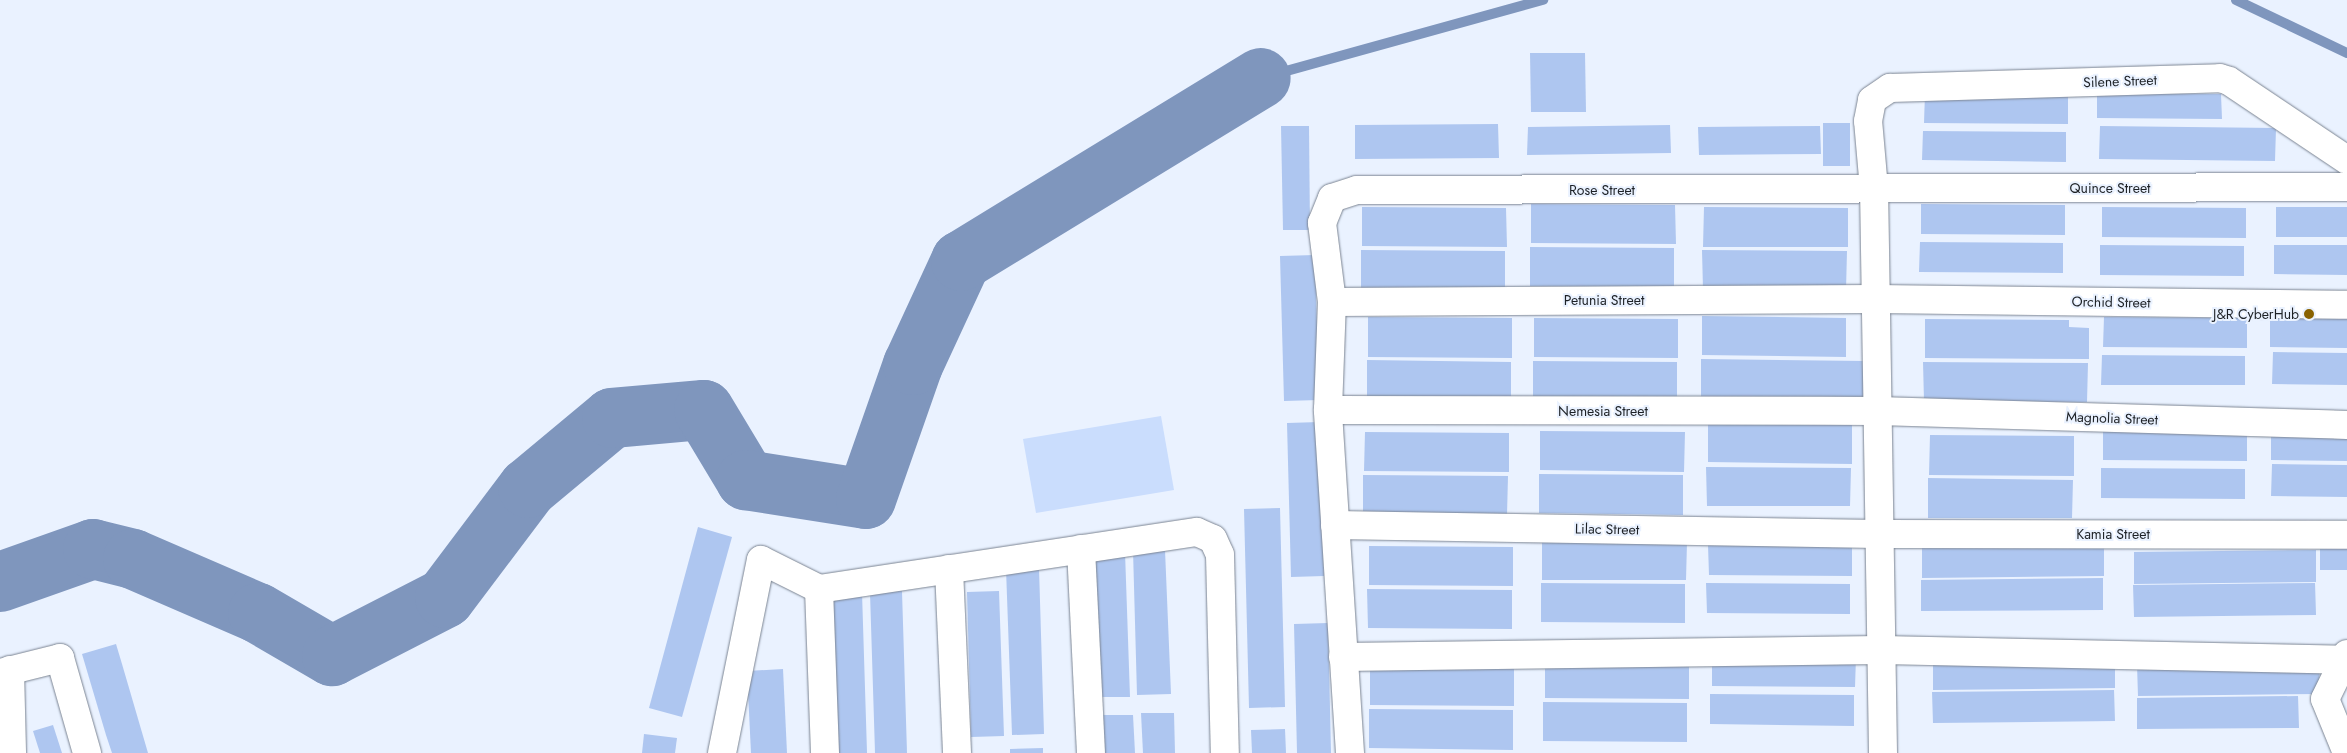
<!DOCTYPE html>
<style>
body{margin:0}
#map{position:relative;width:2347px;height:753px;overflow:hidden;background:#eaf2ff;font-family:Jost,sans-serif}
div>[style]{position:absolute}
.green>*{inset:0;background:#caddfd}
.stream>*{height:10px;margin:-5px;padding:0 5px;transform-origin:5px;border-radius:5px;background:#7f96bd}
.river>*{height:60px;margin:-30px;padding:0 30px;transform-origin:30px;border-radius:30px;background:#7f96bd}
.building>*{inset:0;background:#aec6f0}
.roads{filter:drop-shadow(0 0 1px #7b8492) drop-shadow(0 0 1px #7b8492)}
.minor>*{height:28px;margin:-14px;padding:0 14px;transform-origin:14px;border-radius:14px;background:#fff}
.dots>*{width:14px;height:14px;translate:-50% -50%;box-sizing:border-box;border:2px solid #eaf2ff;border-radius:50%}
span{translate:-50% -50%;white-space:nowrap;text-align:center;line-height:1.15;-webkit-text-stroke:4px #eaf2ff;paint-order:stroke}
.street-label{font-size:14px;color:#1d2126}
.poi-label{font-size:14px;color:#1d2126}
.right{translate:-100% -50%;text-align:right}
</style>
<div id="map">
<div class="green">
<i style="clip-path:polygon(1161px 416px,1174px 490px,1036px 513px,1023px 439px)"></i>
</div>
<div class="stream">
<i style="left:2236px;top:0;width:123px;rotate:25.5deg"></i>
<i style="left:1261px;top:78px;width:293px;rotate:-15.5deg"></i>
</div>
<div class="river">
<i style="left:0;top:582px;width:99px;rotate:-19.5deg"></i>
<i style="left:93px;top:549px;width:41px;rotate:14deg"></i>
<i style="left:133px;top:559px;width:136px;rotate:23.4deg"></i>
<i style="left:258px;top:613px;width:86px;rotate:30.2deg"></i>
<i style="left:332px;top:656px;width:127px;rotate:-27.2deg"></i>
<i style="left:445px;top:598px;width:138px;rotate:-53deg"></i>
<i style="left:528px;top:488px;width:109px;rotate:-39.8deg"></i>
<i style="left:612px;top:418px;width:92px;rotate:-5deg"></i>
<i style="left:704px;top:410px;width:82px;rotate:59deg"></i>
<i style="left:746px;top:480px;width:121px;rotate:9deg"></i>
<i style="left:866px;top:499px;width:142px;rotate:-70.7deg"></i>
<i style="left:913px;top:365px;width:115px;rotate:-65.2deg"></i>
<i style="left:961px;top:261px;width:351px;rotate:-31.4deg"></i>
</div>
<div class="building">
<i style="clip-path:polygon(1530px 53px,1585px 53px,1586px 112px,1531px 112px)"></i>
<i style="clip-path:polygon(1925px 93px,2068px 94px,2068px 124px,1924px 123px)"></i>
<i style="clip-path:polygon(2097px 93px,2221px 94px,2222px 119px,2097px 118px)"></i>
<i style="clip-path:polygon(1823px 123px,1850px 123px,1850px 166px,1823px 166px)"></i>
<i style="clip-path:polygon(1498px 124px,1499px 158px,1355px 159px,1355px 125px)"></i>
<i style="clip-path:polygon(1670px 125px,1671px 153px,1527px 155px,1528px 127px)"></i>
<i style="clip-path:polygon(1281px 126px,1309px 126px,1310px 230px,1283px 230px)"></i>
<i style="clip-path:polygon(1820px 126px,1821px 154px,1699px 155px,1698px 127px)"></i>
<i style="clip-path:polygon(2100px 126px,2276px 128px,2275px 161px,2099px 159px)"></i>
<i style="clip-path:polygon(1923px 131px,2066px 132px,2066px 162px,1922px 160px)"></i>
<i style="clip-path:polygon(1531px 204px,1675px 205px,1676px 244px,1531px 243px)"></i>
<i style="clip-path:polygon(1921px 204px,2065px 205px,2065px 235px,1921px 234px)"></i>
<i style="clip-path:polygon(1362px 207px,1506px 208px,1507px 247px,1362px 246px)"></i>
<i style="clip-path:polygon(1704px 207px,1848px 208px,1848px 247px,1703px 247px)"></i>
<i style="clip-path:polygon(2102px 207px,2246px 208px,2246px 238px,2102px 237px)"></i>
<i style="clip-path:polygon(2276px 207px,2347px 207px,2347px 237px,2276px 237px)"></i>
<i style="clip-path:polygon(1920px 242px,2063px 243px,2063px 273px,1919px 272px)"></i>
<i style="clip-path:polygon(2100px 245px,2244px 246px,2244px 276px,2100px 275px)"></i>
<i style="clip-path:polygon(2274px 245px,2347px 245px,2347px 275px,2274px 274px)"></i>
<i style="clip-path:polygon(1530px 247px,1674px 248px,1674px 288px,1530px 286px)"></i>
<i style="clip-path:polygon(1361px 250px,1505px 251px,1505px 290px,1361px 289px)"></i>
<i style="clip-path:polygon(1702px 250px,1847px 251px,1846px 290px,1703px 289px)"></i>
<i style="clip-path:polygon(1315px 255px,1319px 400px,1284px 401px,1280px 256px)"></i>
<i style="clip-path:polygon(2270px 310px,2347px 311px,2347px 348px,2270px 347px)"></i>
<i style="clip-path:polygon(1702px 316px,1846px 318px,1846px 357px,1702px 355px)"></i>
<i style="clip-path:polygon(1368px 317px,1512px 318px,1512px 358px,1368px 357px)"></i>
<i style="clip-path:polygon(2104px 317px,2247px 318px,2247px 348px,2103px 347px)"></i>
<i style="clip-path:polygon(1534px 318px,1678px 319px,1678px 358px,1534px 357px)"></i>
<i style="clip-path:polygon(1925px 319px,2069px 320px,2069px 327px,2089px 328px,2089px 359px,1925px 358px)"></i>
<i style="clip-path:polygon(2273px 352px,2347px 353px,2347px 385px,2272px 384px)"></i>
<i style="clip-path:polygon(2102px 355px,2245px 356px,2245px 385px,2101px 385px)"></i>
<i style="clip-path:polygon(1701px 359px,1865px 361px,1865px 400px,1701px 399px)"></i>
<i style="clip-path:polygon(1367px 360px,1511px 362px,1511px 401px,1367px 400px)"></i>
<i style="clip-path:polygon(1533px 361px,1677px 362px,1677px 401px,1533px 400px)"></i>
<i style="clip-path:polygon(1923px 362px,2088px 363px,2087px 402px,1924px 401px)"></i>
<i style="clip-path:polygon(1320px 422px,1324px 576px,1291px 577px,1287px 423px)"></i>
<i style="clip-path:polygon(1708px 423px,1852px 425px,1852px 464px,1708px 462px)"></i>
<i style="clip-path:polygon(2271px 428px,2347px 428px,2347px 461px,2271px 460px)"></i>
<i style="clip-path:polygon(2103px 430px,2247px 432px,2247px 461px,2103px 460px)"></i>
<i style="clip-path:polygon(1540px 431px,1685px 432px,1684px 472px,1540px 470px)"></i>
<i style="clip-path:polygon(1365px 432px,1509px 433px,1509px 472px,1364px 471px)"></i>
<i style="clip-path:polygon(1930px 435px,2074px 436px,2074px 476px,1929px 475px)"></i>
<i style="clip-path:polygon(2272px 464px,2347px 465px,2347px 497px,2271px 496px)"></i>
<i style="clip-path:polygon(1706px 467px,1851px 468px,1850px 506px,1707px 506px)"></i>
<i style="clip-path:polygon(2101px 468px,2245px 469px,2245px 499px,2101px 498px)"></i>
<i style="clip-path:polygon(1539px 474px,1683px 475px,1683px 515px,1539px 513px)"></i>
<i style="clip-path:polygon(1363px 475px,1508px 476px,1507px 515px,1363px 514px)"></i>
<i style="clip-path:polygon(1928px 478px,2073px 480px,2072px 518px,1928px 518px)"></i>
<i style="clip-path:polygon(1280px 508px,1285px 707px,1249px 708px,1244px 509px)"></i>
<i style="clip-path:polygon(698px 527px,732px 537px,682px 717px,649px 708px)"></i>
<i style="clip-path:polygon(1542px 540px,1687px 542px,1686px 580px,1542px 580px)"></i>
<i style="clip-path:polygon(2347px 541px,2347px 570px,2320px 570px,2320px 542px)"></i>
<i style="clip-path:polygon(1708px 545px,1852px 546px,1852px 576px,1709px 575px)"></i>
<i style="clip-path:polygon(2104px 545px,2104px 576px,1922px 578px,1922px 547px)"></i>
<i style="clip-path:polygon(1369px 546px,1513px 547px,1513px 586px,1369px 585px)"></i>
<i style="clip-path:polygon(1133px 550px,1165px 550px,1171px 694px,1137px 695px)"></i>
<i style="clip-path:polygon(2316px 550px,2316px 582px,2134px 584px,2134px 552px)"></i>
<i style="clip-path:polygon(1092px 552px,1125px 552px,1130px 697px,1097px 697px)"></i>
<i style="clip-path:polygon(1039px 568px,1044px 734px,1012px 735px,1006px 569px)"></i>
<i style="clip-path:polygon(2103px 578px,2103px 610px,1921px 611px,1921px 580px)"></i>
<i style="clip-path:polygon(1541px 583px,1685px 584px,1685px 623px,1541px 622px)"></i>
<i style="clip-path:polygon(1706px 583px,1850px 584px,1850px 614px,1707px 613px)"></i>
<i style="clip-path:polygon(2315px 583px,2316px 615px,2134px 617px,2133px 585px)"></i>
<i style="clip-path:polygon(1367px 589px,1512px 590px,1512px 629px,1368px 628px)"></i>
<i style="clip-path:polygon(902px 591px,907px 753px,875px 753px,870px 592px)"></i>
<i style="clip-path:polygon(999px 591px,1004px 736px,971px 737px,967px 592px)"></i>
<i style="clip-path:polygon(862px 593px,867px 753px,834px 753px,829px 594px)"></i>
<i style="clip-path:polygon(1328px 623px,1331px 753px,1297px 753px,1294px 624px)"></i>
<i style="clip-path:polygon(116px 644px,122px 664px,148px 753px,112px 753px,106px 735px,82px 654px)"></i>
<i style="clip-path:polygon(1712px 656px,1856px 657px,1855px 687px,1712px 686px)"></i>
<i style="clip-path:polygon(2115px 657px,2115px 688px,1933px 690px,1933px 658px)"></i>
<i style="clip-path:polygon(1545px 659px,1689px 660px,1689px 699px,1545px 698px)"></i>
<i style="clip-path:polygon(2319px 663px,2320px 694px,2138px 696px,2137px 665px)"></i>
<i style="clip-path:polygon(1370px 666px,1514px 667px,1514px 706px,1370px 705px)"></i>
<i style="clip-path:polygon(783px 669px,787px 753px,751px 753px,747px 671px)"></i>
<i style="clip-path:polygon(2114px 690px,2115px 721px,1933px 723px,1932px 692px)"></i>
<i style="clip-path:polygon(1710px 694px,1854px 695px,1854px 726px,1710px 724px)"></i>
<i style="clip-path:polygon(2298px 696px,2299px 728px,2137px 729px,2137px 698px)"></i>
<i style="clip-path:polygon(1543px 702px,1687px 703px,1687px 742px,1543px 741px)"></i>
<i style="clip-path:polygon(1369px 709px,1513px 710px,1513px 750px,1369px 748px)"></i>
<i style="clip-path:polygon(1141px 713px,1174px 713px,1175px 753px,1143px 753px)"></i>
<i style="clip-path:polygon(1101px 715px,1133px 715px,1135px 753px,1102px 753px)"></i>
<i style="clip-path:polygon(53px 725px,62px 753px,40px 753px,33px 731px)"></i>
<i style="clip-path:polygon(1285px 729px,1286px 753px,1252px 753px,1251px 730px)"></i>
<i style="clip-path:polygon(644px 734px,677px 738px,675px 753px,642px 753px)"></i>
<i style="clip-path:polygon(1043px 748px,1043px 753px,1010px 753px,1010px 749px)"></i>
</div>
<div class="roads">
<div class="minor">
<i style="left:1332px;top:302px;width:544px;rotate:-0.32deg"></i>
<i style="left:1876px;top:299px;width:471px;rotate:0.7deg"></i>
<i style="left:1328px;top:410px;width:550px;rotate:0.1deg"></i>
<i style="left:1878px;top:411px;width:469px;rotate:1.7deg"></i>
<i style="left:1335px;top:525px;width:544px;rotate:0.95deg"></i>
<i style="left:1879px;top:534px;width:468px;rotate:0.1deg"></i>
<i style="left:1081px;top:549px;width:204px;rotate:87.2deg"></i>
<i style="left:949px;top:569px;width:184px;rotate:87.5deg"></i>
<i style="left:819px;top:589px;width:164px;rotate:87.9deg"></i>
<i style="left:1343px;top:657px;width:539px;rotate:-0.74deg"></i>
<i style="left:1882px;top:650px;width:462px;rotate:1.2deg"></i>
<i style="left:10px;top:670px;width:83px;rotate:88.6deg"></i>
<i style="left:0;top:673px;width:62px;rotate:-14deg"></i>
<i style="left:60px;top:658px;width:99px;rotate:74.1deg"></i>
<i style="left:722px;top:753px;width:197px;rotate:-78.6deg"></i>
<i style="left:761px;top:560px;width:65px;rotate:26.6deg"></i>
<i style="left:819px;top:589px;width:382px;rotate:-8.6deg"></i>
<i style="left:1197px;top:532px;width:17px;rotate:24deg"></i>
<i style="left:1213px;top:539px;width:17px;rotate:66deg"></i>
<i style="left:1220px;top:555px;width:198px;rotate:88.6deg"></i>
<i style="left:1350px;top:753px;width:344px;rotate:-93.7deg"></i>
<i style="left:1328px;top:410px;width:108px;rotate:-87.9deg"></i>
<i style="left:1332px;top:302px;width:80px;rotate:-97.2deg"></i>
<i style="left:1322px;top:223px;width:27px;rotate:-68deg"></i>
<i style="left:1332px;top:198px;width:26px;rotate:-18deg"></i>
<i style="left:1357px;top:190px;width:990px;rotate:-0.17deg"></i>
<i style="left:1883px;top:753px;width:564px;rotate:-90.91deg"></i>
<i style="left:1874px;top:189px;width:68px;rotate:-95deg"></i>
<i style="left:1868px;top:121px;width:21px;rotate:-79deg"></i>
<i style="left:1872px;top:100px;width:22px;rotate:-34deg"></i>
<i style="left:1890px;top:88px;width:330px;rotate:-1.7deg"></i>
<i style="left:2220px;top:78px;width:9px;rotate:18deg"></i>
<i style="left:2229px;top:81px;width:142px;rotate:33.8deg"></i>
<i style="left:2347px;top:753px;width:58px;rotate:-112.2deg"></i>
<i style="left:2325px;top:699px;width:50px;rotate:-63.9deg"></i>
</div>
</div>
<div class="dots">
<i style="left:2309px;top:314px;background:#8a6302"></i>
</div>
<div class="street-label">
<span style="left:2120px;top:81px;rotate:-2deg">Silene Street</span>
<span style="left:2110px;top:188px">Quince Street</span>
<span style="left:1602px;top:190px">Rose Street</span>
<span style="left:1604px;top:300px">Petunia Street</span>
<span style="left:2111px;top:302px;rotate:1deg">Orchid Street</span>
<span style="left:1603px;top:411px">Nemesia Street</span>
<span style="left:2112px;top:418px;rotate:2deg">Magnolia Street</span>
<span style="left:1607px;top:529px;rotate:1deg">Lilac Street</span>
<span style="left:2113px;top:534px">Kamia Street</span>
</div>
<div class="poi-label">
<span class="right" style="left:2299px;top:314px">J&amp;R CyberHub</span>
</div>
</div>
